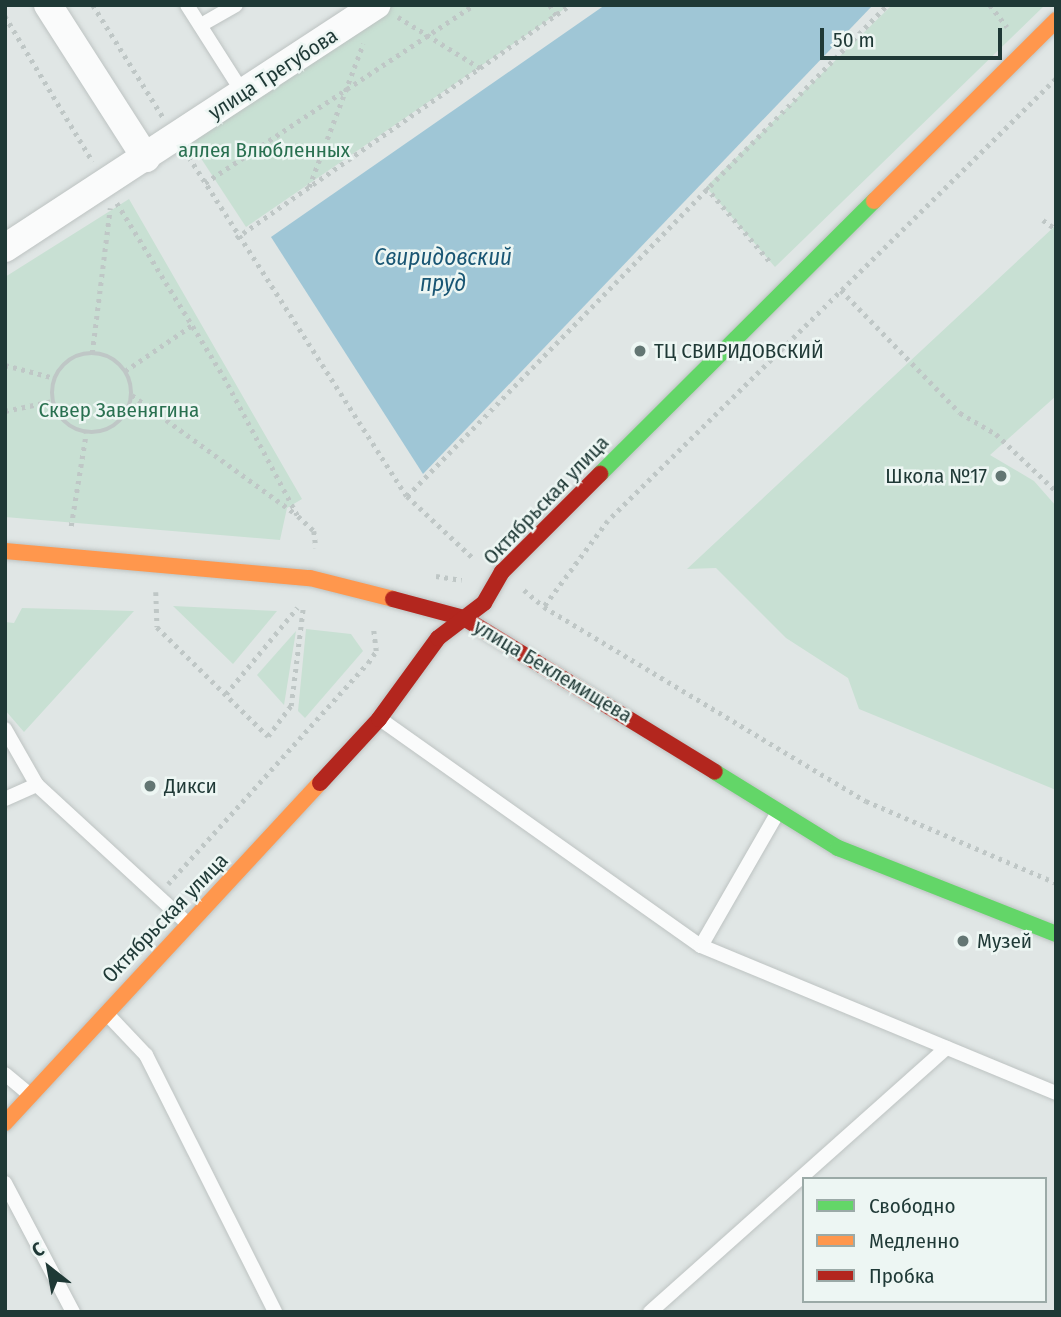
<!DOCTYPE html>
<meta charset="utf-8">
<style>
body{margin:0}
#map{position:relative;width:1061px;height:1317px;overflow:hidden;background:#e0e6e5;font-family:"Fira Sans Condensed",sans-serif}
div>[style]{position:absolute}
.green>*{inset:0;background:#c8e0d3}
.water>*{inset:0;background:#9fc6d6}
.path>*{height:4.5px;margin-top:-2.25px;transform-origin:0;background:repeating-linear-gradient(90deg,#bfc7c6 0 3.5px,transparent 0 8.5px)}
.path>.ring{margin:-2.25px;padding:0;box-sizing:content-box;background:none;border:4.5px solid #bfc7c6;border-radius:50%}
.roads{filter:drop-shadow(0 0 2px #bdc3c2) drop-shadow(0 0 2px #bdc3c2)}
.lane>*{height:14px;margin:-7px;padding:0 7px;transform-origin:7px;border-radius:7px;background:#fafbfb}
.street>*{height:28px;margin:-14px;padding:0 14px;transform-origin:14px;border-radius:14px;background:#fafbfb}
.fast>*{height:16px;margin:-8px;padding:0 8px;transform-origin:8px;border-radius:8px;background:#63d668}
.slow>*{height:16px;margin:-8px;padding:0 8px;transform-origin:8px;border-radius:8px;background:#ff974d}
.jam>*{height:16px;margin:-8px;padding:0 8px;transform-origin:8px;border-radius:8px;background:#b3261e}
.dots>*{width:19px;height:19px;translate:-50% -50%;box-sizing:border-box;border:4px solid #edf6f3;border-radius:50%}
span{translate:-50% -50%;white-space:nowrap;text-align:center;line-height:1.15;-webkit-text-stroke:5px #edf6f3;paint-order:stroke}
.street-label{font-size:21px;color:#1f3936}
.park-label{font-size:21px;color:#297050}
.poi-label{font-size:21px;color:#1f3936}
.left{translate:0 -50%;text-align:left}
.right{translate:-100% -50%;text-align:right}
.water-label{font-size:23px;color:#195674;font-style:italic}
.frame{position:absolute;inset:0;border:7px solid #1f3936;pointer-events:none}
.legend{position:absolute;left:802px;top:1177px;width:245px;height:126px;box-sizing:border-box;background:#edf6f3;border:2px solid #9baaa7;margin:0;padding:9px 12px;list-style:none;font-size:21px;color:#1f3936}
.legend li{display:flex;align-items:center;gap:14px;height:35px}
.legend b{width:35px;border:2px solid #9baaa7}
.north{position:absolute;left:14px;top:1233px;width:70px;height:70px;-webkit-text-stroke:5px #edf6f3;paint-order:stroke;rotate:329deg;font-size:19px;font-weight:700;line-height:28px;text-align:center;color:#1f3936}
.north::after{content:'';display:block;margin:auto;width:24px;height:32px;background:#1f3936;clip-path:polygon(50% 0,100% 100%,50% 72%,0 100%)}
.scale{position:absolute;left:820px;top:28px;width:182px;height:32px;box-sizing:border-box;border:4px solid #1f3936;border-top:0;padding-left:9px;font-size:21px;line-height:24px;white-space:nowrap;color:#1f3936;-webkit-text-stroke:5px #edf6f3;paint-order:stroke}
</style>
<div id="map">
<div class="green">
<i style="clip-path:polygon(390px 5px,570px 5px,246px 227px,187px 137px)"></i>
<i style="clip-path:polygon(892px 5px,1045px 5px,775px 267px,706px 187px)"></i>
<i style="clip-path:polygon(129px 199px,302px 499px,287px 508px,280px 540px,5px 517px,5px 277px)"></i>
<i style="clip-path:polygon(1056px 225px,1056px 396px,990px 455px,1034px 481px,1056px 506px,1056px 790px,859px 709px,848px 678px,786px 638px,716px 568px,687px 569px)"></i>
<i style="clip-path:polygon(173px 606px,277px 611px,233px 664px)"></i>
<i style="clip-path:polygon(22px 608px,134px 611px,24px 732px,5px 710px,5px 622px,14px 623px)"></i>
<i style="clip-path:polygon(306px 629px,351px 634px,363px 651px,305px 718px,298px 711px)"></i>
<i style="clip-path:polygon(296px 631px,284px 705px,257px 675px)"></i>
</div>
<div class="water">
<i style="clip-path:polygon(605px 5px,873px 5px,423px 474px,271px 237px)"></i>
</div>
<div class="path">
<i style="left:93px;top:5px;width:132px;rotate:58deg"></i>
<i style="left:550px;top:5px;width:12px;rotate:59deg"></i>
<i style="left:990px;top:5px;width:28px;rotate:52deg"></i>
<i style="left:5px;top:16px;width:170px;rotate:58.9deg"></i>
<i style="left:398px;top:17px;width:97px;rotate:31.9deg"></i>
<i style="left:1056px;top:79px;width:629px;rotate:135.39deg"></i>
<i style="left:608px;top:521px;width:107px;rotate:126.7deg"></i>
<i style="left:544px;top:607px;width:376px;rotate:31.1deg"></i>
<i style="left:866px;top:801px;width:207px;rotate:23.3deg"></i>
<i style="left:189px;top:157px;width:403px;rotate:57.3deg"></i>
<i style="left:407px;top:496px;width:92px;rotate:43.2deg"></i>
<i style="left:205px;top:183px;width:323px;rotate:-33.5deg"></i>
<i style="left:309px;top:187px;width:153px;rotate:-69.3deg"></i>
<i style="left:706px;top:187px;width:101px;rotate:49.4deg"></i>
<i style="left:117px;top:203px;width:204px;rotate:58.4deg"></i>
<i style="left:224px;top:377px;width:157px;rotate:62deg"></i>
<i style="left:298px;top:516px;width:22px;rotate:43deg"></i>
<i style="left:314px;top:531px;width:17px;rotate:83deg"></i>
<i style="left:1043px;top:220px;width:16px;rotate:35deg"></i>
<i style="left:236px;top:238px;width:407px;rotate:-34.9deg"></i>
<i style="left:841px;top:290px;width:171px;rotate:45.9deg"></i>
<i style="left:960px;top:413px;width:42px;rotate:30.3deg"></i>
<i style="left:996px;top:434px;width:83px;rotate:43.5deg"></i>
<i style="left:92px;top:353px;width:146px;rotate:-82.9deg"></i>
<i class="ring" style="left:52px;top:353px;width:75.5px;height:75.5px"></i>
<i style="left:5px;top:365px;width:52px;rotate:14.6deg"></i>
<i style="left:125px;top:371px;width:83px;rotate:-34.3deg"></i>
<i style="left:132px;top:395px;width:203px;rotate:36deg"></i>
<i style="left:5px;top:411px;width:49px;rotate:-11.8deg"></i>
<i style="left:407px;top:496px;width:687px;rotate:-45.65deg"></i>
<i style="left:71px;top:526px;width:94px;rotate:-80.8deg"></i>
<i style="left:436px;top:576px;width:26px;rotate:9deg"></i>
<i style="left:524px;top:590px;width:26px;rotate:40deg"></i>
<i style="left:156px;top:592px;width:35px;rotate:88deg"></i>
<i style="left:157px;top:627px;width:156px;rotate:44.5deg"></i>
<i style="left:268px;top:736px;width:38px;rotate:-53deg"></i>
<i style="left:291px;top:706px;width:99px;rotate:-83deg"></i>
<i style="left:226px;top:694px;width:112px;rotate:-50.5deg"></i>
<i style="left:168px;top:884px;width:298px;rotate:-47.9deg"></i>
<i style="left:368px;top:663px;width:14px;rotate:-56deg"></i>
<i style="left:376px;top:651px;width:25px;rotate:-97deg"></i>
</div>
<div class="roads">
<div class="lane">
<i style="left:187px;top:5px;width:104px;rotate:57.5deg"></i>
<i style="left:201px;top:25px;width:40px;rotate:-29.7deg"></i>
<i style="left:380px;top:719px;width:393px;rotate:35.3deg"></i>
<i style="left:701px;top:946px;width:152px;rotate:-60.1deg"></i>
<i style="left:5px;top:729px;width:64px;rotate:60.3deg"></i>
<i style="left:37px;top:785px;width:204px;rotate:42.6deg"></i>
<i style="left:5px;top:799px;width:35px;rotate:-24deg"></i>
<i style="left:701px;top:946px;width:384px;rotate:22.5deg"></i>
<i style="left:108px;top:1015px;width:55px;rotate:46.5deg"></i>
<i style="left:146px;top:1055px;width:288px;rotate:63.3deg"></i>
<i style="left:5px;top:1074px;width:33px;rotate:40deg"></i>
<i style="left:5px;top:1183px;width:146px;rotate:62.2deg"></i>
<i style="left:650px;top:1312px;width:397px;rotate:-41.7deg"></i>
</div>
<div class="street">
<i style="left:48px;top:5px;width:182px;rotate:57.4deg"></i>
<i style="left:5px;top:248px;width:444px;rotate:-33.2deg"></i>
</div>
<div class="fast">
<i style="left:600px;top:474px;width:387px;rotate:-44.9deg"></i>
<i style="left:715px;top:772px;width:145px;rotate:31.7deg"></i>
<i style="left:838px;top:848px;width:234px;rotate:21.5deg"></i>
</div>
<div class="slow">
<i style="left:874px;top:201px;width:257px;rotate:-44.8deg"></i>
<i style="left:5px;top:551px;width:306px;rotate:5.1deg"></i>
<i style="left:310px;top:578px;width:86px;rotate:14.2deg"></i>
<i style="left:5px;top:1123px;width:463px;rotate:-47.2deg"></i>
</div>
<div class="jam">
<i style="left:393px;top:599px;width:73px;rotate:15deg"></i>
<i style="left:464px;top:618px;width:294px;rotate:31.5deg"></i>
<i style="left:320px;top:783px;width:87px;rotate:-47.3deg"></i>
<i style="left:379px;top:719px;width:100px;rotate:-53.9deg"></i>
<i style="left:438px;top:638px;width:58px;rotate:-37.3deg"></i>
<i style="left:484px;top:603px;width:36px;rotate:-60deg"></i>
<i style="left:502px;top:572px;width:139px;rotate:-45deg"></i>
</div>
</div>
<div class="dots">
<i style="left:640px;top:351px;background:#637673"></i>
<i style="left:1001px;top:476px;background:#637673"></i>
<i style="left:150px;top:786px;background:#637673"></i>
<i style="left:963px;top:941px;background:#637673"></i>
</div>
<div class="street-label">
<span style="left:273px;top:74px;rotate:-33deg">улица Трегубова</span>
<span style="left:546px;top:500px;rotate:-46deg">Октябрьская улица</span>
<span style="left:553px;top:671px;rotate:31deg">улица Беклемищева</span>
<span style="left:165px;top:918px;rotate:-46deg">Октябрьская улица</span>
</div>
<div class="park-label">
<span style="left:264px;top:150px">аллея Влюбленных</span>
<span style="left:119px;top:410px">Сквер Завенягина</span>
</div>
<div class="poi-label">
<span class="left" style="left:654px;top:351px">ТЦ СВИРИДОВСКИЙ</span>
<span class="right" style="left:987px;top:476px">Школа №17</span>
<span class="left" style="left:164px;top:786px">Дикси</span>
<span class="left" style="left:977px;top:941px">Музей</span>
</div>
<div class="water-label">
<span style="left:443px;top:270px">Свиридовский<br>пруд</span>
</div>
<div class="frame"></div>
<ul class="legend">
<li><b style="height:9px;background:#63d668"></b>Свободно</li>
<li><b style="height:9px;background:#ff974d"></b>Медленно</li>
<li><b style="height:9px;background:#b3261e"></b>Пробка</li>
</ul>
<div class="north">С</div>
<div class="scale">50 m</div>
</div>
